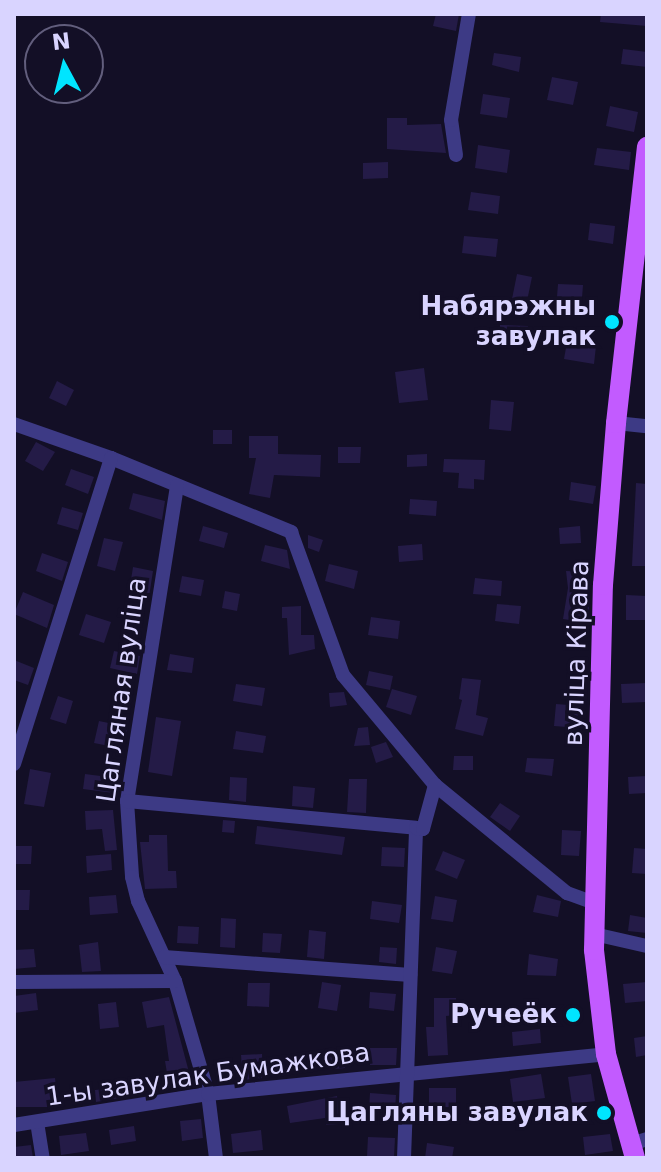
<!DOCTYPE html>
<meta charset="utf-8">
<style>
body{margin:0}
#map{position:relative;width:661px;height:1172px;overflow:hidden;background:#130f26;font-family:"DejaVu Sans",sans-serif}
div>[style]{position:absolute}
.building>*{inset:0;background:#241b47}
.minor>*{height:14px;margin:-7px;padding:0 7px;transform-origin:7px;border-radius:7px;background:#3d3a85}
.primary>*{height:20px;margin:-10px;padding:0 10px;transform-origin:10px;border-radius:10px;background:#c25bff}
.dots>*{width:22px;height:22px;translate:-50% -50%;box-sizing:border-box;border:4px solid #130f26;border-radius:50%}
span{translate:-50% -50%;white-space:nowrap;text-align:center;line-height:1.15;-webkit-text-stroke:7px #130f26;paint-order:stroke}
.poi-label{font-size:26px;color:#d9d4ff;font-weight:700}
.right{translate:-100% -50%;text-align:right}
.street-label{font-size:26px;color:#d9d4ff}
.frame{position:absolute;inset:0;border:16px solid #d9d4ff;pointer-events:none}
.north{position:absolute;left:24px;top:24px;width:80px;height:80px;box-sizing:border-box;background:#130f26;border:2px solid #625e7d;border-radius:50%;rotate:353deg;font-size:22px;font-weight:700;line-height:32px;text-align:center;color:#d9d4ff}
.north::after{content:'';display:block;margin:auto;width:28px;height:36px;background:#00e5ff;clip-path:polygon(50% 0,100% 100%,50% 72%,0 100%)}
</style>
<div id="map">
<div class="building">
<i style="clip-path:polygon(436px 14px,459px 14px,456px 31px,433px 26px)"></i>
<i style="clip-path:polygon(601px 14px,647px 14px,647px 26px,600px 22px)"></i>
<i style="clip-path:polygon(623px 49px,647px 52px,647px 67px,621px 64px)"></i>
<i style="clip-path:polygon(494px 53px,521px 57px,519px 72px,492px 65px)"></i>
<i style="clip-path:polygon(552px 77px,578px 82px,573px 105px,547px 100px)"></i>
<i style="clip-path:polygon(483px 94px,510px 98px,507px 118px,480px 114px)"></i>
<i style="clip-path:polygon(610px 106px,638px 112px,634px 132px,606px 126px)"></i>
<i style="clip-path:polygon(387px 118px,407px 118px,407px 125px,441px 124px,446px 153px,387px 149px)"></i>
<i style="clip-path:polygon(478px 145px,510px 150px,507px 173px,475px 168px)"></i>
<i style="clip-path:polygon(597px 148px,631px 152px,629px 170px,594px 165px)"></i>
<i style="clip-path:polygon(388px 162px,388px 178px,363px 179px,363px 163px)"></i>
<i style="clip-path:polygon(471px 192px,500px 196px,498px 214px,468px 210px)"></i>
<i style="clip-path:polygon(590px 223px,615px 226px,613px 244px,588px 240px)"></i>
<i style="clip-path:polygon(464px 236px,498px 239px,496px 257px,462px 253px)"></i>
<i style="clip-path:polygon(517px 274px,532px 277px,527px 301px,512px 299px)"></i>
<i style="clip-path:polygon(558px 284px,583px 285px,582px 298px,557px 297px)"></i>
<i style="clip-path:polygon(500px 325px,528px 326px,527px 341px,499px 340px)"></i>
<i style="clip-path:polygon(567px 342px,596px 346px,594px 364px,564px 359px)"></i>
<i style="clip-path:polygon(424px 368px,428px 400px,399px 403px,395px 372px)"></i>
<i style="clip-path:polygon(57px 381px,74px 390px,66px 406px,49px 398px)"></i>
<i style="clip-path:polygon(491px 400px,514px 402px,511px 431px,489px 429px)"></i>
<i style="clip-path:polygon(213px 430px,232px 430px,232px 444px,213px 444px)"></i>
<i style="clip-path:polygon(249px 436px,278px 436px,278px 454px,321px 455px,320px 477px,274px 475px,270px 498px,249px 494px,256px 458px,249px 458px)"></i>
<i style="clip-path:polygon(36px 442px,55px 452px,43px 471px,25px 461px)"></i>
<i style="clip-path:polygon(338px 447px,361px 447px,360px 463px,338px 463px)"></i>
<i style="clip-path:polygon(427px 454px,427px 466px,407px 467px,407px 455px)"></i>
<i style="clip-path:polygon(444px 459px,485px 460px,484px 480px,474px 479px,474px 489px,458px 488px,459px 473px,443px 472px)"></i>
<i style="clip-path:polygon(71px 469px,94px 477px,88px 494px,65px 485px)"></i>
<i style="clip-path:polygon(571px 482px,596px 486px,593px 504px,569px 500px)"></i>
<i style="clip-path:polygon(636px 483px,647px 484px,647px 566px,632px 566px)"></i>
<i style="clip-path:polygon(133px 493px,165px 501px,162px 520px,129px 509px)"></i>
<i style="clip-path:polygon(410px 499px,437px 501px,436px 516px,409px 514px)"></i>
<i style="clip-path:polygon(62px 507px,83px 513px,78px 530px,57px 524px)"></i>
<i style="clip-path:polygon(203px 526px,228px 533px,224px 548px,199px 541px)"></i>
<i style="clip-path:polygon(580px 526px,581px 543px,560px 544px,559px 528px)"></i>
<i style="clip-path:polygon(308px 535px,323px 540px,319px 552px,308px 548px)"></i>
<i style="clip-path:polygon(104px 538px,123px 542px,115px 571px,97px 566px)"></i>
<i style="clip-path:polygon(422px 544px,423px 560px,399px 562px,398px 546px)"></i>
<i style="clip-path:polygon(265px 545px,287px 550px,290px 569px,261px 561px)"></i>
<i style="clip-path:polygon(42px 553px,68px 562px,62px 581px,36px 571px)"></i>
<i style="clip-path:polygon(329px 564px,358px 571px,354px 589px,325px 581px)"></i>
<i style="clip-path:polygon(133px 567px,153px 571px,149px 597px,129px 593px)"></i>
<i style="clip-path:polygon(566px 571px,589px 572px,589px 623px,563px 619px,568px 588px)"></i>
<i style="clip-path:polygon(182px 576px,204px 580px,201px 596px,179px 592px)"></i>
<i style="clip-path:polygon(475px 578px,502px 581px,501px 596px,473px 594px)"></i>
<i style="clip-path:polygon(225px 591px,240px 594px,237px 611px,222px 608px)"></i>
<i style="clip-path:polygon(23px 592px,54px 605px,47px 628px,14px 614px)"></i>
<i style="clip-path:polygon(626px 595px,647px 596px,647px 620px,626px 620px)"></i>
<i style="clip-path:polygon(497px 604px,521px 606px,519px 624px,495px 621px)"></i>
<i style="clip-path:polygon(301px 606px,301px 635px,314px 635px,315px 649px,289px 655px,287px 618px,282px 618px,282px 607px)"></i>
<i style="clip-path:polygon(86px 614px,111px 622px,104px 643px,79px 635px)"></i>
<i style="clip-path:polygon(371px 617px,400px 621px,398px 639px,368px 635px)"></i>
<i style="clip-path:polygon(114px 651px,140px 656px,137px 674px,110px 668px)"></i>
<i style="clip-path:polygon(170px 654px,194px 658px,192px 673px,167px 670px)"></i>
<i style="clip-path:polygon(14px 660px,34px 668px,28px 685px,14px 680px)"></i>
<i style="clip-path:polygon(369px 671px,393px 676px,390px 690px,366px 685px)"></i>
<i style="clip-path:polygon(462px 678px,481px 680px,476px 715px,488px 718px,483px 736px,455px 729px,462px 700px,459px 699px)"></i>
<i style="clip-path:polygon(647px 683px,647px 702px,622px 703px,621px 684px)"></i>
<i style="clip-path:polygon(236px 684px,265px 688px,262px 706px,233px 701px)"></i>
<i style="clip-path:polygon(392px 689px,417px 696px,411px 715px,386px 707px)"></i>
<i style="clip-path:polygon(344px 692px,347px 705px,330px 707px,329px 693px)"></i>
<i style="clip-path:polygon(58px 696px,73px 701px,66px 724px,50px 719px)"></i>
<i style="clip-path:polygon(556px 704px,582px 706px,580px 728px,554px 726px)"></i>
<i style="clip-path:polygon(156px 717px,181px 721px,172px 776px,148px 772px)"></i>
<i style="clip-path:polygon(99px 721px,128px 727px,125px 741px,116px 739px,114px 747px,94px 743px)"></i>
<i style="clip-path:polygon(368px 727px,370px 745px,354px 746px,358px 728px)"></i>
<i style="clip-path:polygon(236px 731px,266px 736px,263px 753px,233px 749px)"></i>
<i style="clip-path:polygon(386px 742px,393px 757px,376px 763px,371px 747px)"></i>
<i style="clip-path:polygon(454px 756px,473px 756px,473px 770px,453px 770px)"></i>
<i style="clip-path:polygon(527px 758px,554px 759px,552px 776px,525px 772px)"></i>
<i style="clip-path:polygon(30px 769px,51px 773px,44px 807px,24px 804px)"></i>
<i style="clip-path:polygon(85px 774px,116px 778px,114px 793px,83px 789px)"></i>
<i style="clip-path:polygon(647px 776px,647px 793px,629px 794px,628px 777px)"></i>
<i style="clip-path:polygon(230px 777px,247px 778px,246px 802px,229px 800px)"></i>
<i style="clip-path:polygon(349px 779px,367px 779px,366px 813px,347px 812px)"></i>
<i style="clip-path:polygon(293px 786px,315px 788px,313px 808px,292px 806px)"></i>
<i style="clip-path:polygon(500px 803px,520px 816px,510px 831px,490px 817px)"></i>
<i style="clip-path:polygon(113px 810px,117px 850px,105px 851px,102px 829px,86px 830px,85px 811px)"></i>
<i style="clip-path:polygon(223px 820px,235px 821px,234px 833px,222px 832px)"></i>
<i style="clip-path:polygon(257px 826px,345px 837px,342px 855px,255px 844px)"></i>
<i style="clip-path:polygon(562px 830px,581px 831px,579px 856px,561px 855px)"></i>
<i style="clip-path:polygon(149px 835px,167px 835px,168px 871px,176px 871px,177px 888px,145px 889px,140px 842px,149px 842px)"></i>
<i style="clip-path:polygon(14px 846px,32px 846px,31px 864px,14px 864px)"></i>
<i style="clip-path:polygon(382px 847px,405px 848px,404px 867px,381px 866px)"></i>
<i style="clip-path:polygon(634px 848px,647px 849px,647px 874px,632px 873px)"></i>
<i style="clip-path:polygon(443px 851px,465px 860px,457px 879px,435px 870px)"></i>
<i style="clip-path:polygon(111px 854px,112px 870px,87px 873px,86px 856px)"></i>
<i style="clip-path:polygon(14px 890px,30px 890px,29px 910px,14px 910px)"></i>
<i style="clip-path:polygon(116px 895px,118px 913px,90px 915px,89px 897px)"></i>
<i style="clip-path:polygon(537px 895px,561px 901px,558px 917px,533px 912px)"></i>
<i style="clip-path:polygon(435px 896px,457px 900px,453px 922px,431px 919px)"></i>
<i style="clip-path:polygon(372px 901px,402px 905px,399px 923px,370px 919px)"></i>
<i style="clip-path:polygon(630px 915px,647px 918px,647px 933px,628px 931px)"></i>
<i style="clip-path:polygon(221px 918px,236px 919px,235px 948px,220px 947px)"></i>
<i style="clip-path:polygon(178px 926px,199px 927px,198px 944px,177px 943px)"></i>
<i style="clip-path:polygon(309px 930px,326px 932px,324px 959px,307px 957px)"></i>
<i style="clip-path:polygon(263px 933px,282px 934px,280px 953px,262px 952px)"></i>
<i style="clip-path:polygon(98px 942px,101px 971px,82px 972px,79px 945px)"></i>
<i style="clip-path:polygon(380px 947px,397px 948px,396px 964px,379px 962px)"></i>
<i style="clip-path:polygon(436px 947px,457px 951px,452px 974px,432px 971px)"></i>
<i style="clip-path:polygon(34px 949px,36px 967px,14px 969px,14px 950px)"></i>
<i style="clip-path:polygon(529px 954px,558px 959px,556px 976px,527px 975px)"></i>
<i style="clip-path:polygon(322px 982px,341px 985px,337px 1011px,318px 1008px)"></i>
<i style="clip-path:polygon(647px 982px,647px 1001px,625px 1003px,623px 984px)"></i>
<i style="clip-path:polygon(248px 983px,270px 983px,269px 1007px,247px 1006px)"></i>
<i style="clip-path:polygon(370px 992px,396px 994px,394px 1011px,369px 1008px)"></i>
<i style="clip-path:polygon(36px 993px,38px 1010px,14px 1013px,14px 996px)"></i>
<i style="clip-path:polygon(169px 997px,190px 1076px,168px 1079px,165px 1061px,169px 1061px,164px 1025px,147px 1028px,142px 1002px)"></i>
<i style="clip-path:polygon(434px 998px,456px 998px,457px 1015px,446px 1016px,448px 1055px,428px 1056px,426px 1027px,434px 1027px)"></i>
<i style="clip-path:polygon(116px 1002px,119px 1027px,100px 1029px,98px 1004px)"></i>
<i style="clip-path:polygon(540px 1029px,541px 1043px,513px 1046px,512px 1032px)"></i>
<i style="clip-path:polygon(647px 1036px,647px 1055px,636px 1057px,634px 1038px)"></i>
<i style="clip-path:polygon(370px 1048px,397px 1048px,396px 1065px,370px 1065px)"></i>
<i style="clip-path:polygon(344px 1053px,345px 1068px,323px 1070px,322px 1055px)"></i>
<i style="clip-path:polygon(262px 1054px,263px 1078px,243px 1080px,241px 1055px)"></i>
<i style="clip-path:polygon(541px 1074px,545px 1098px,513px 1102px,510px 1079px)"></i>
<i style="clip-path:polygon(591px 1074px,595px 1101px,572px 1104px,568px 1077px)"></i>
<i style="clip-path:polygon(55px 1078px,58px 1107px,14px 1107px,14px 1082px)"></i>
<i style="clip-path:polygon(118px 1088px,119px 1098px,96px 1102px,95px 1090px)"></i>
<i style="clip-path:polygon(429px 1088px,456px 1088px,456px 1107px,429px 1107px)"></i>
<i style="clip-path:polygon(370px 1093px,396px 1095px,395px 1112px,369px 1110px)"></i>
<i style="clip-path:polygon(337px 1096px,340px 1124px,326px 1125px,325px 1118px,290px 1123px,287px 1106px)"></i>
<i style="clip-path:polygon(201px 1119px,203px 1138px,182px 1141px,180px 1121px)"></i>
<i style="clip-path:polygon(134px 1126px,136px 1141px,111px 1145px,109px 1130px)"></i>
<i style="clip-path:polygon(261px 1130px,263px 1150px,233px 1153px,231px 1134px)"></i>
<i style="clip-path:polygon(86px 1133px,89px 1151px,61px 1155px,59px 1136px)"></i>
<i style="clip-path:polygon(610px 1134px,613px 1151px,585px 1155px,583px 1137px)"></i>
<i style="clip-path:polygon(368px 1137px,395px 1138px,394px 1157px,367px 1156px)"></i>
<i style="clip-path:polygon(427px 1143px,454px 1147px,452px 1158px,425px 1158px)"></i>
<i style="clip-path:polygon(31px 1145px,33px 1158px,14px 1158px,14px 1147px)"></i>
</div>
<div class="minor">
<i style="left:456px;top:155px;width:35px;rotate:-98deg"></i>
<i style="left:451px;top:120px;width:108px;rotate:-80.4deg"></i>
<i style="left:616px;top:423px;width:31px;rotate:6deg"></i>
<i style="left:14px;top:424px;width:103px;rotate:19.3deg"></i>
<i style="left:111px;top:458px;width:195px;rotate:22.3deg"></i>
<i style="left:291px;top:532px;width:152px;rotate:70deg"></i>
<i style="left:343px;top:675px;width:143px;rotate:50.1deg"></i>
<i style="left:435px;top:785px;width:171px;rotate:39.3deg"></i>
<i style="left:567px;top:893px;width:30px;rotate:20deg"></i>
<i style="left:177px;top:486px;width:319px;rotate:99deg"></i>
<i style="left:127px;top:801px;width:76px;rotate:86.2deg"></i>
<i style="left:132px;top:877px;width:25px;rotate:76deg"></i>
<i style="left:138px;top:901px;width:88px;rotate:65.2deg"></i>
<i style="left:175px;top:981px;width:118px;rotate:73.7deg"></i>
<i style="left:208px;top:1094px;width:64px;rotate:82.9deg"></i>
<i style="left:14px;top:764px;width:321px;rotate:-72.4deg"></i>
<i style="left:127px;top:801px;width:290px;rotate:5.3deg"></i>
<i style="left:594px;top:934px;width:54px;rotate:12.8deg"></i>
<i style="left:164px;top:957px;width:247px;rotate:4.2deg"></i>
<i style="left:14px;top:982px;width:161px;rotate:-0.4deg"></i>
<i style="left:37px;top:1122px;width:36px;rotate:81deg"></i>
<i style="left:14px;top:1125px;width:196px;rotate:-9.1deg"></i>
<i style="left:208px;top:1094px;width:400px;rotate:-5.7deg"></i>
<i style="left:631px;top:1144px;width:17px;rotate:-17deg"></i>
<i style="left:404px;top:1158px;width:330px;rotate:-87.9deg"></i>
<i style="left:416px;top:828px;width:7px;rotate:8deg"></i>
<i style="left:423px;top:829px;width:46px;rotate:-74.7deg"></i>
</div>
<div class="primary">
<i style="left:635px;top:1158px;width:108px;rotate:-105.6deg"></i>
<i style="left:606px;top:1054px;width:105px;rotate:-96.6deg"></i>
<i style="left:594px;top:950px;width:365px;rotate:-88.6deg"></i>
<i style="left:603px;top:585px;width:163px;rotate:-85.4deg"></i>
<i style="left:616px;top:423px;width:278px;rotate:-83.6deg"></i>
</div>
<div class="dots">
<i style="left:612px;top:322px;background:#00e5ff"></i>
<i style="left:573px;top:1015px;background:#00e5ff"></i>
<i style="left:604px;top:1113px;background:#00e5ff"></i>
</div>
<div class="poi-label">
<span class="right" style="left:596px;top:322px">Набярэжны<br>завулак</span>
<span class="right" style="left:557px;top:1015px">Ручеёк</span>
<span class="right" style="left:588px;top:1113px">Цагляны завулак</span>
</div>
<div class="street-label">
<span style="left:577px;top:653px;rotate:-88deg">вуліца Кірава</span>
<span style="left:122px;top:690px;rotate:-82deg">Цагляная вуліца</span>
<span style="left:208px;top:1075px;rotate:-8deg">1-ы завулак Бумажкова</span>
</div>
<div class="frame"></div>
<div class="north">N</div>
</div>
